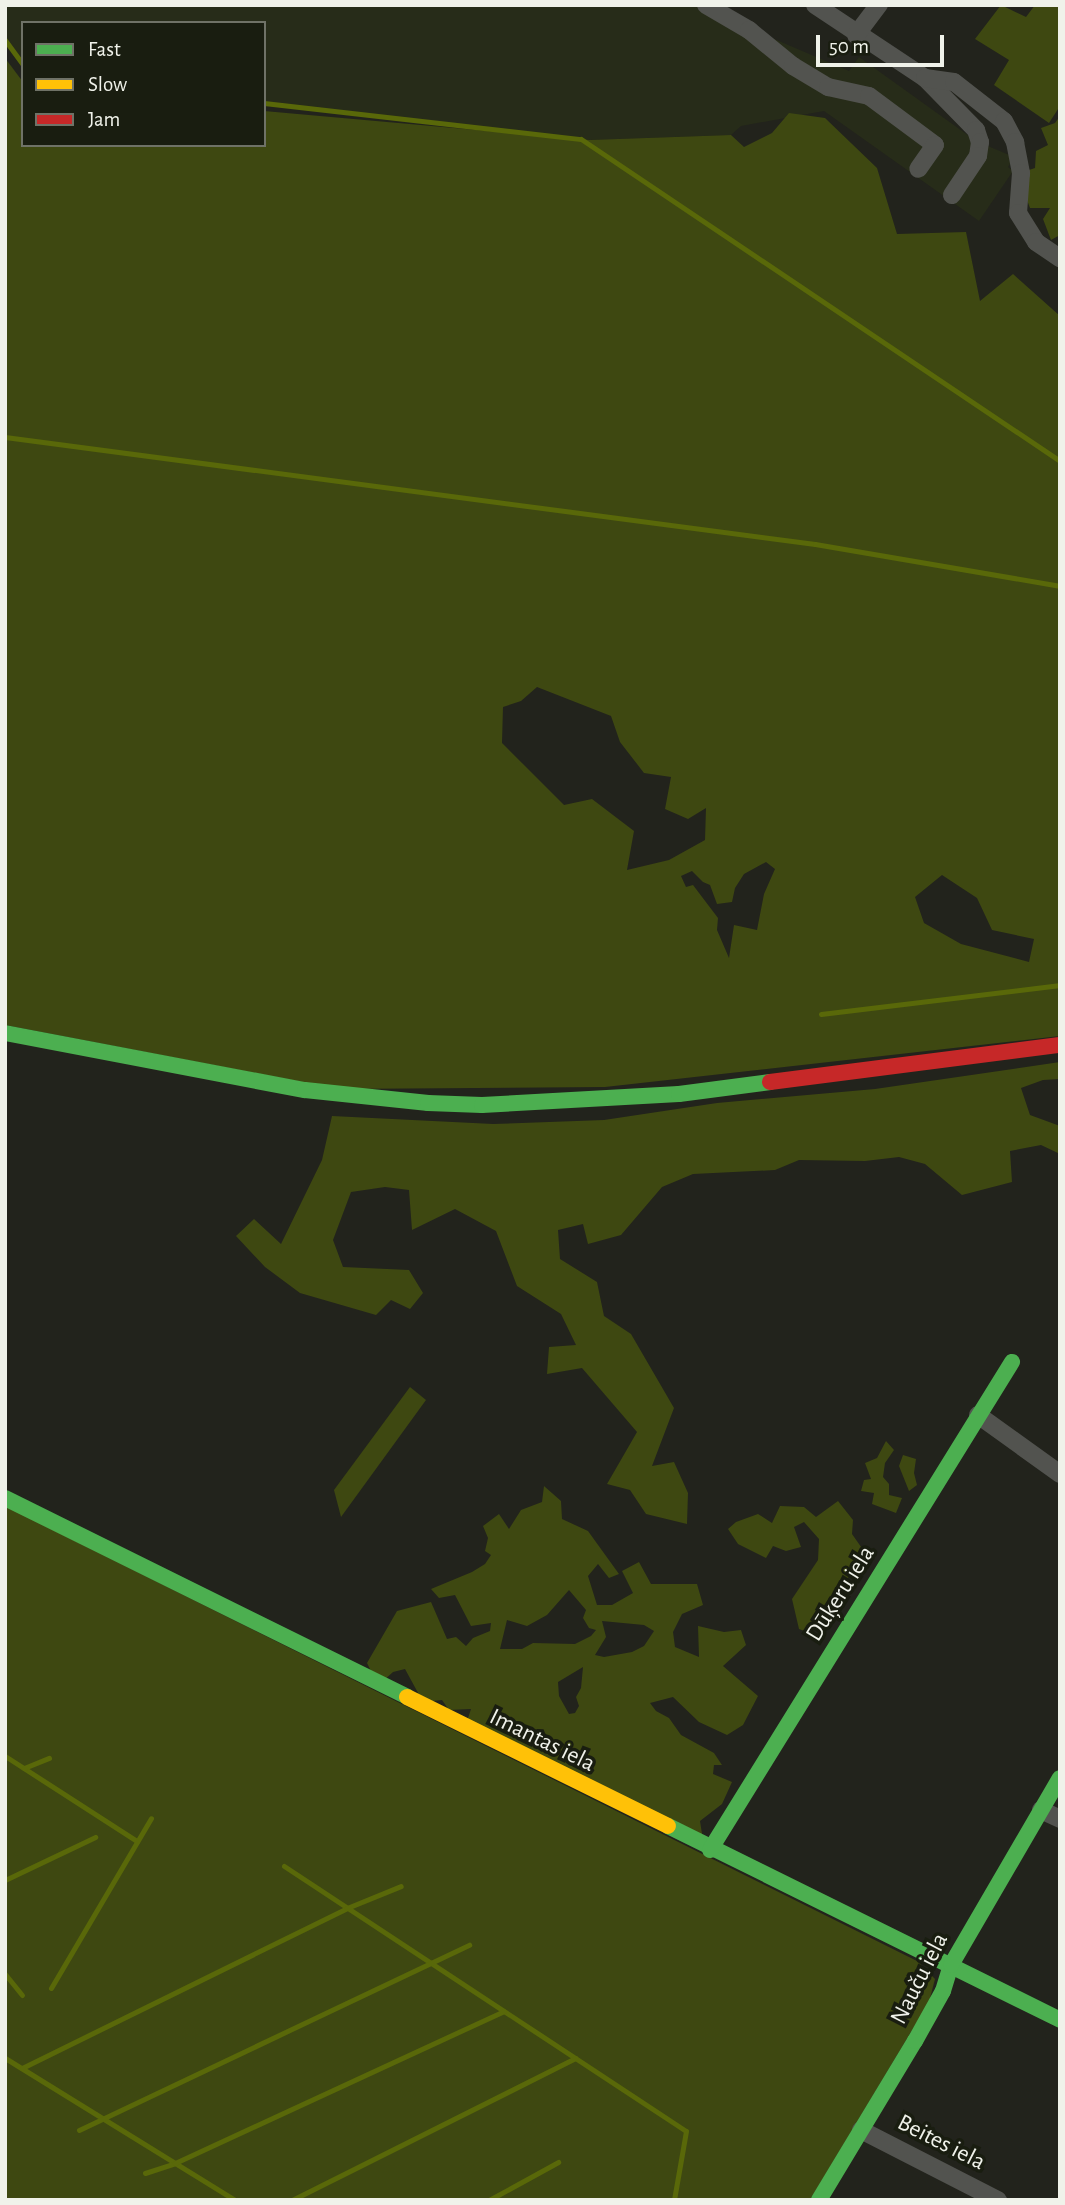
<!DOCTYPE html>
<meta charset="utf-8">
<style>
body{margin:0}
#map{position:relative;width:1065px;height:2205px;overflow:hidden;background:#22231c;font-family:"Alegreya Sans",sans-serif}
div>[style]{position:absolute}
.built>*{inset:0;background:#272c19}
.green>*{inset:0;background:#3e4811}
.stream>*{height:5px;margin:-2.5px;padding:0 2.5px;transform-origin:2.5px;border-radius:2.5px;background:#596809}
.street>*{height:18px;margin:-9px;padding:0 9px;transform-origin:9px;border-radius:9px;background:#52534f}
.fast>*{height:16px;margin:-8px;padding:0 8px;transform-origin:8px;border-radius:8px;background:#4caf50}
.slow>*{height:16px;margin:-8px;padding:0 8px;transform-origin:8px;border-radius:8px;background:#ffc107}
.jam>*{height:16px;margin:-8px;padding:0 8px;transform-origin:8px;border-radius:8px;background:#c62828}
span{translate:-50% -50%;white-space:nowrap;text-align:center;line-height:1.15;-webkit-text-stroke:7px #191d10;paint-order:stroke}
.street-label{font-size:24px;color:#f0f2ea}
.frame{position:absolute;inset:0;border:7px solid #f0f2ea;pointer-events:none}
.legend{position:absolute;left:21px;top:21px;width:245px;height:126px;box-sizing:border-box;background:#191d10;border:2px solid #6f7267;margin:0;padding:9px 12px;list-style:none;font-size:21px;color:#f0f2ea}
.legend li{display:flex;align-items:center;gap:14px;height:35px}
.legend b{width:35px;border:2px solid #6f7267}
.scale{position:absolute;left:816px;top:35px;width:128px;height:32px;box-sizing:border-box;border:4px solid #f0f2ea;border-top:0;padding-left:9px;font-size:21px;line-height:24px;white-space:nowrap;color:#f0f2ea;-webkit-text-stroke:5px #191d10;paint-order:stroke}
</style>
<div id="map">
<div class="built">
<i style="clip-path:polygon(5px 5px,695px 5px,849px 71px,859px 57px,976px 141px,1014px 157px,1008px 167px,1013px 171px,979px 221px,824px 111px,741px 126px,731px 135px,590px 140px,264px 103px,264px 23px,23px 23px,23px 65px,5px 40px)"></i>
</div>
<div class="green">
<i style="clip-path:polygon(1001px 5px,1026px 17px,1035px 5px,1060px 5px,1060px 106px,1049px 123px,994px 85px,1009px 60px,975px 39px)"></i>
<i style="clip-path:polygon(evenodd,5px 58px,23px 82px,23px 145px,264px 145px,264px 111px,590px 140px,731px 135px,744px 147px,772px 133px,789px 113px,825px 118px,877px 168px,897px 234px,966px 232px,980px 301px,1013px 274px,1060px 316px,1060px 1036px,605px 1087px,338px 1089px,5px 1025px,5px 58px,537px 687px,611px 716px,620px 742px,644px 773px,671px 777px,665px 809px,688px 819px,706px 808px,705px 840px,669px 860px,627px 870px,634px 831px,592px 799px,564px 805px,502px 743px,503px 707px,521px 701px,537px 687px,5px 58px,766px 862px,775px 869px,764px 894px,757px 930px,734px 925px,729px 958px,717px 930px,718px 918px,693px 885px,686px 887px,681px 876px,692px 871px,703px 882px,710px 885px,717px 904px,732px 902px,735px 888px,744px 874px,766px 862px,5px 58px,942px 875px,977px 898px,992px 930px,1034px 939px,1029px 962px,961px 944px,924px 923px,915px 897px,942px 875px)"></i>
<i style="clip-path:polygon(1060px 116px,1060px 235px,1051px 240px,1043px 219px,1050px 208px,1030px 208px,1024px 192px,1026px 171px,1035px 168px,1036px 151px,1048px 145px,1041px 128px,1055px 123px)"></i>
<i style="clip-path:polygon(1060px 1062px,1060px 1079px,1043px 1080px,1021px 1088px,1030px 1115px,1060px 1126px,1060px 1154px,1041px 1145px,1010px 1151px,1012px 1182px,962px 1195px,925px 1164px,899px 1157px,865px 1161px,799px 1160px,775px 1170px,693px 1174px,662px 1187px,621px 1235px,588px 1244px,583px 1224px,558px 1230px,560px 1259px,597px 1282px,604px 1316px,631px 1334px,674px 1408px,652px 1466px,674px 1462px,688px 1493px,687px 1524px,646px 1514px,630px 1490px,607px 1484px,637px 1432px,582px 1368px,547px 1374px,549px 1347px,576px 1345px,561px 1314px,517px 1286px,496px 1231px,455px 1209px,412px 1230px,409px 1190px,385px 1187px,351px 1192px,333px 1240px,343px 1267px,409px 1270px,423px 1293px,410px 1309px,391px 1300px,376px 1315px,300px 1293px,265px 1267px,236px 1236px,254px 1219px,281px 1244px,322px 1160px,332px 1116px,493px 1124px,604px 1120px,717px 1103px,875px 1089px)"></i>
<i style="clip-path:polygon(410px 1387px,426px 1400px,341px 1517px,334px 1490px)"></i>
<i style="clip-path:polygon(886px 1441px,894px 1450px,885px 1463px,883px 1477px,889px 1484px,889px 1495px,902px 1498px,896px 1513px,872px 1504px,874px 1493px,861px 1491px,864px 1480px,871px 1479px,865px 1463px,877px 1458px)"></i>
<i style="clip-path:polygon(903px 1455px,916px 1459px,914px 1473px,917px 1485px,909px 1491px,899px 1466px)"></i>
<i style="clip-path:polygon(evenodd,544px 1486px,561px 1501px,562px 1519px,588px 1531px,619px 1574px,609px 1578px,598px 1564px,588px 1576px,597px 1605px,612px 1605px,633px 1593px,622px 1571px,639px 1562px,651px 1584px,697px 1584px,703px 1605px,682px 1614px,673px 1632px,675px 1647px,699px 1657px,698px 1626px,724px 1632px,741px 1630px,746px 1645px,723px 1666px,758px 1696px,743px 1725px,727px 1735px,699px 1722px,673px 1697px,650px 1703px,656px 1711px,669px 1718px,681px 1735px,714px 1753px,722px 1765px,714px 1765px,713px 1774px,732px 1782px,722px 1804px,700px 1821px,703px 1840px,467px 1721px,471px 1709px,449px 1710px,442px 1700px,423px 1702px,405px 1669px,393px 1672px,382px 1682px,374px 1677px,367px 1663px,397px 1611px,431px 1602px,447px 1639px,456px 1637px,466px 1646px,473px 1638px,490px 1631px,491px 1623px,471px 1626px,455px 1595px,439px 1598px,431px 1589px,472px 1572px,485px 1564px,491px 1555px,485px 1551px,488px 1538px,483px 1526px,499px 1514px,509px 1529px,521px 1510px,542px 1502px,544px 1486px,569px 1590px,586px 1610px,583px 1618px,589px 1628px,596px 1630px,591px 1636px,575px 1644px,533px 1643px,522px 1649px,500px 1649px,507px 1620px,527px 1626px,547px 1615px,569px 1590px,544px 1486px,602px 1621px,644px 1625px,654px 1631px,644px 1646px,632px 1652px,604px 1657px,595px 1655px,606px 1637px,602px 1621px,544px 1486px,583px 1667px,581px 1688px,576px 1697px,579px 1706px,575px 1713px,569px 1714px,559px 1696px,558px 1682px,583px 1667px)"></i>
<i style="clip-path:polygon(838px 1501px,853px 1520px,852px 1534px,866px 1554px,807px 1632px,799px 1629px,792px 1599px,818px 1560px,819px 1539px,804px 1522px,794px 1527px,801px 1547px,786px 1551px,773px 1546px,766px 1558px,738px 1544px,728px 1529px,736px 1522px,758px 1514px,772px 1523px,780px 1506px,804px 1507px,816px 1517px)"></i>
<i style="clip-path:polygon(5px 1506px,917px 1961px,935px 1979px,929px 2002px,810px 2200px,5px 2200px)"></i>
</div>
<div class="stream">
<i style="left:5px;top:40px;width:31px;rotate:54deg"></i>
<i style="left:264px;top:103px;width:319px;rotate:6.5deg"></i>
<i style="left:581px;top:139px;width:577px;rotate:33.91deg"></i>
<i style="left:5px;top:437px;width:817px;rotate:7.53deg"></i>
<i style="left:815px;top:544px;width:249px;rotate:9.7deg"></i>
<i style="left:821px;top:1014px;width:241px;rotate:-6.9deg"></i>
<i style="left:5px;top:1756px;width:157px;rotate:32.8deg"></i>
<i style="left:24px;top:1768px;width:27px;rotate:-22deg"></i>
<i style="left:284px;top:1866px;width:481px;rotate:33.4deg"></i>
<i style="left:686px;top:2131px;width:70px;rotate:99.9deg"></i>
<i style="left:5px;top:1880px;width:100px;rotate:-25.5deg"></i>
<i style="left:5px;top:1974px;width:27px;rotate:51deg"></i>
<i style="left:51px;top:1988px;width:197px;rotate:-59.5deg"></i>
<i style="left:5px;top:2058px;width:270px;rotate:31.7deg"></i>
<i style="left:22px;top:2068px;width:362px;rotate:-26.2deg"></i>
<i style="left:347px;top:1908px;width:58px;rotate:-22.2deg"></i>
<i style="left:79px;top:2130px;width:432px;rotate:-25.4deg"></i>
<i style="left:145px;top:2173px;width:32px;rotate:-18deg"></i>
<i style="left:175px;top:2163px;width:362px;rotate:-24.8deg"></i>
<i style="left:292px;top:2200px;width:317px;rotate:-26.6deg"></i>
<i style="left:489px;top:2200px;width:79px;rotate:-28.8deg"></i>
</div>
<div class="street">
<i style="left:706px;top:5px;width:50px;rotate:30.2deg"></i>
<i style="left:749px;top:30px;width:57px;rotate:39.3deg"></i>
<i style="left:793px;top:66px;width:41px;rotate:31deg"></i>
<i style="left:828px;top:87px;width:42px;rotate:12.4deg"></i>
<i style="left:869px;top:96px;width:82px;rotate:36.6deg"></i>
<i style="left:935px;top:145px;width:29px;rotate:125deg"></i>
<i style="left:815px;top:5px;width:132px;rotate:33.6deg"></i>
<i style="left:925px;top:78px;width:73px;rotate:45.6deg"></i>
<i style="left:976px;top:130px;width:13px;rotate:72deg"></i>
<i style="left:980px;top:142px;width:14px;rotate:98deg"></i>
<i style="left:978px;top:156px;width:47px;rotate:123.7deg"></i>
<i style="left:856px;top:35px;width:38px;rotate:-53deg"></i>
<i style="left:925px;top:78px;width:29px;rotate:8deg"></i>
<i style="left:954px;top:82px;width:63px;rotate:38deg"></i>
<i style="left:1004px;top:121px;width:24px;rotate:62deg"></i>
<i style="left:1015px;top:142px;width:32px;rotate:79deg"></i>
<i style="left:1021px;top:173px;width:40px;rotate:94.3deg"></i>
<i style="left:1018px;top:213px;width:34px;rotate:58deg"></i>
<i style="left:1036px;top:242px;width:29px;rotate:34deg"></i>
<i style="left:978px;top:1415px;width:101px;rotate:35.7deg"></i>
<i style="left:1041px;top:1810px;width:21px;rotate:25deg"></i>
<i style="left:861px;top:2130px;width:154px;rotate:27.1deg"></i>
</div>
<div class="fast">
<i style="left:5px;top:1033px;width:305px;rotate:10.8deg"></i>
<i style="left:305px;top:1090px;width:124px;rotate:6deg"></i>
<i style="left:428px;top:1103px;width:54px;rotate:2.1deg"></i>
<i style="left:482px;top:1105px;width:197px;rotate:-3.2deg"></i>
<i style="left:679px;top:1094px;width:92px;rotate:-7.5deg"></i>
<i style="left:5px;top:1498px;width:449px;rotate:26.3deg"></i>
<i style="left:668px;top:1826px;width:437px;rotate:26.3deg"></i>
<i style="left:710px;top:1850px;width:574px;rotate:-58.25deg"></i>
<i style="left:819px;top:2200px;width:186px;rotate:-58.9deg"></i>
<i style="left:915px;top:2041px;width:57px;rotate:-60.8deg"></i>
<i style="left:943px;top:1991px;width:27px;rotate:-73deg"></i>
<i style="left:951px;top:1965px;width:216px;rotate:-59.8deg"></i>
</div>
<div class="slow">
<i style="left:407px;top:1697px;width:291px;rotate:26.3deg"></i>
</div>
<div class="jam">
<i style="left:770px;top:1082px;width:292px;rotate:-7.3deg"></i>
</div>
<div class="street-label">
<span style="left:841px;top:1594px;rotate:-58deg">Dūķeru iela</span>
<span style="left:542px;top:1741px;rotate:26deg">Imantas iela</span>
<span style="left:920px;top:1979px;rotate:-63deg">Nauču iela</span>
<span style="left:941px;top:2143px;rotate:27deg">Beites iela</span>
</div>
<div class="frame"></div>
<ul class="legend">
<li><b style="height:9px;background:#4caf50"></b>Fast</li>
<li><b style="height:9px;background:#ffc107"></b>Slow</li>
<li><b style="height:9px;background:#c62828"></b>Jam</li>
</ul>
<div class="scale">50 m</div>
</div>
